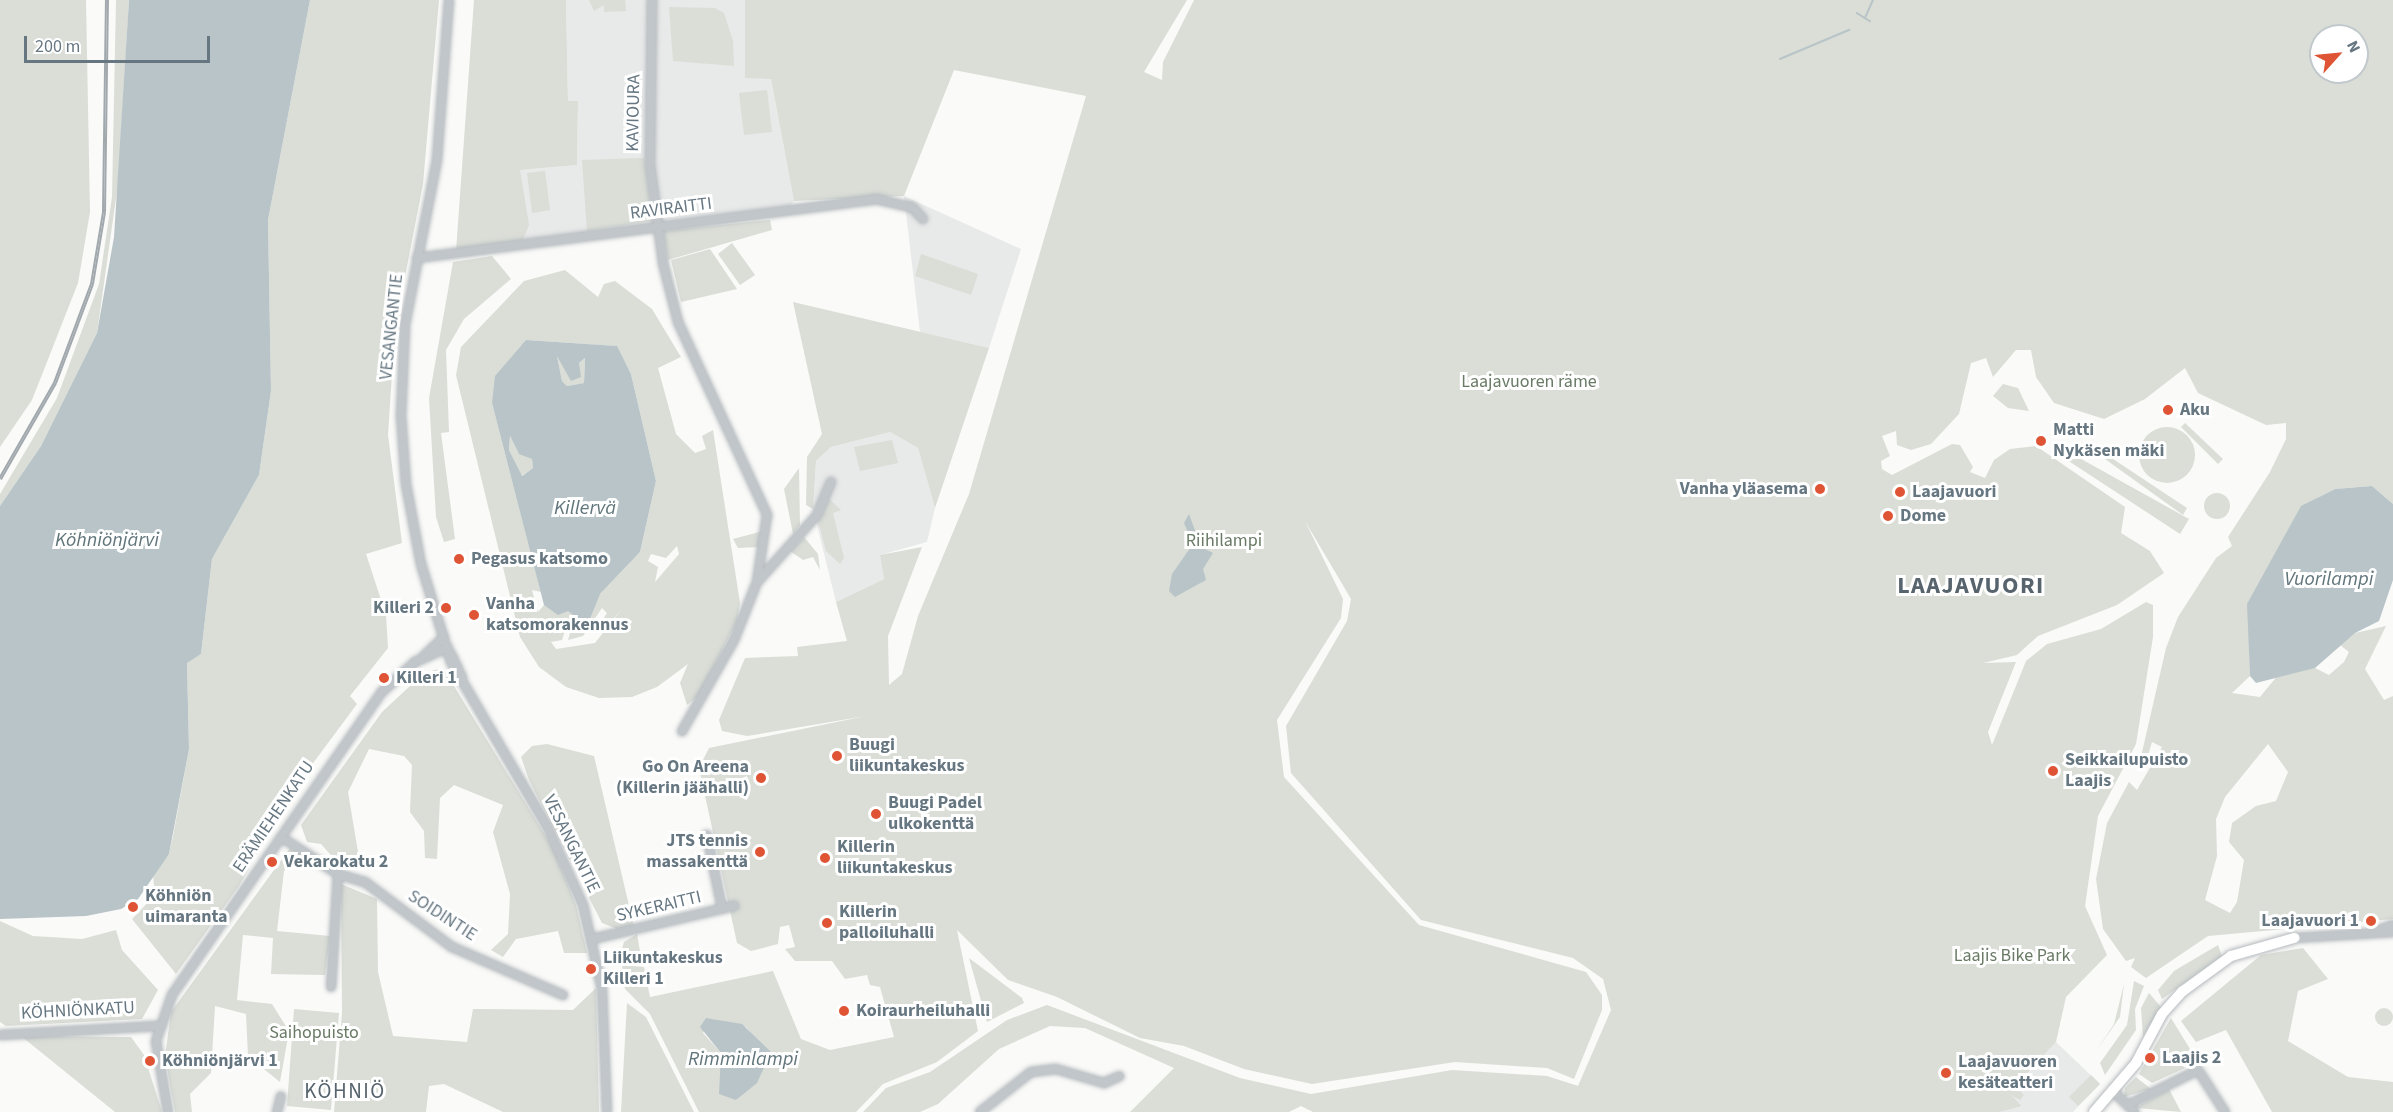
<!DOCTYPE html>
<meta charset="utf-8">
<style>
body{margin:0}
#map{position:relative;width:2393px;height:1112px;overflow:hidden;background:#fafaf8;font-family:"Source Sans 3",sans-serif}
div>[style]{position:absolute}
.built>*{inset:0;background:#e8e9e9}
.green>*{inset:0;background:#daded7}
.round{border-radius:50%}
.water>*{inset:0;background:#b8c4c8}
.stream>*{height:1.5px;margin:-0.75px;padding:0 0.75px;transform-origin:0.75px;border-radius:0.75px;background:#b8c4c8}
.roads{filter:drop-shadow(0 0 2px #b5babe) drop-shadow(0 0 2px #b5babe)}
.minor>*{height:8px;margin:-4px;padding:0 4px;transform-origin:4px;border-radius:4px;background:#c1c6ca}
.major>*{height:10px;margin:-5px;padding:0 5px;transform-origin:5px;border-radius:5px;background:#fff}
.rail>*{height:4px;margin-top:-2px;transform-origin:0;background:repeating-linear-gradient(90deg,#fff 0 4.5px,#a1a9ae 0 9px);box-sizing:border-box;border-block:2px solid #a1a9ae}
.dots>*{width:16px;height:16px;translate:-50% -50%;box-sizing:border-box;border:3px solid #fff;border-radius:50%}
span{translate:-50% -50%;white-space:nowrap;text-align:center;line-height:1.15;-webkit-text-stroke:6px #fff;paint-order:stroke}
.street-label{font-size:18px;color:#667782}
.park-label{font-size:18px;color:#697a65}
.poi-label{font-size:18px;color:#667782;font-weight:700}
.left{translate:0 -50%;text-align:left}
.right{translate:-100% -50%;text-align:right}
.water-label{font-size:20px;color:#60757b;font-style:italic}
.quarter-label{font-size:21px;color:#57646d;letter-spacing:1.5px}
.district-label{font-size:24px;color:#57646d;font-weight:700;letter-spacing:1.5px}
.north{position:absolute;left:2309px;top:24px;width:60px;height:60px;box-sizing:border-box;background:#fff;border:2px solid #c2c9cd;border-radius:50%;rotate:63deg;font-size:16px;font-weight:700;line-height:24px;text-align:center;color:#667782}
.north::after{content:'';display:block;margin:auto;width:21px;height:27px;background:#de5434;clip-path:polygon(50% 0,100% 100%,50% 72%,0 100%)}
.scale{position:absolute;left:24px;top:36px;width:186px;height:27px;box-sizing:border-box;border:3px solid #667782;border-top:0;padding-left:8px;font-size:18px;line-height:21px;white-space:nowrap;color:#667782;-webkit-text-stroke:4px #fff;paint-order:stroke}
</style>
<div id="map">
<div class="built">
<i style="clip-path:polygon(566px 0,745px 0,745px 77px,771px 79px,794px 201px,789px 207px,522px 242px,519px 170px,577px 165px,578px 102px,568px 101px)"></i>
<i style="clip-path:polygon(904px 196px,1021px 249px,989px 348px,920px 332px)"></i>
<i style="clip-path:polygon(890px 432px,918px 448px,935px 508px,927px 542px,880px 555px,884px 579px,836px 602px,813px 509px,816px 461px,831px 447px)"></i>
<i style="clip-path:polygon(2056px 1042px,2100px 1084px,2073px 1112px,2000px 1112px,2022px 1106px,2010px 1095px,2024px 1096px,2015px 1088px)"></i>
</div>
<div class="green">
<i style="clip-path:polygon(0 0,86px 0,90px 212px,78px 283px,32px 400px,0 447px)"></i>
<i style="clip-path:polygon(116px 0,129px 0,118px 184px,97px 333px,41px 446px,0 506px,0 494px,57px 398px,99px 284px,112px 197px)"></i>
<i style="clip-path:polygon(310px 0,439px 0,423px 184px,395px 328px,388px 435px,402px 543px,366px 554px,386px 615px,388px 648px,350px 696px,357px 704px,296px 786px,239px 886px,176px 974px,132px 919px,155px 895px,153px 875px,169px 854px,173px 836px,189px 749px,187px 662px,201px 654px,212px 559px,259px 475px,271px 391px,268px 220px)"></i>
<i style="clip-path:polygon(474px 0,566px 0,568px 101px,578px 101px,577px 165px,520px 170px,529px 225px,522px 242px,456px 251px)"></i>
<i style="clip-path:polygon(589px 0,625px 0,626px 11px,604px 12px,604px 5px,594px 11px)"></i>
<i style="clip-path:polygon(evenodd,745px 0,1187px 0,1144px 72px,1162px 80px,1163px 62px,1194px 0,2393px 0,2393px 504px,2372px 486px,2335px 489px,2319px 497px,2248px 604px,2250px 676px,2232px 693px,2260px 697px,2278px 675px,2295px 669px,2315px 668px,2329px 675px,2344px 662px,2349px 652px,2340px 645px,2355px 633px,2386px 626px,2365px 669px,2384px 700px,2393px 696px,2393px 919px,2208px 936px,2146px 978px,2131px 967px,2135px 958px,2126px 961px,2103px 929px,2096px 879px,2107px 823px,2129px 782px,2137px 790px,2162px 747px,2152px 742px,2146px 762px,2140px 761px,2166px 648px,2178px 617px,2216px 558px,2232px 546px,2228px 537px,2270px 472px,2286px 439px,2286px 423px,2266px 425px,2198px 393px,2185px 368px,2145px 399px,2104px 419px,2054px 403px,2036px 377px,2031px 350px,2016px 350px,1993px 377px,1986px 358px,1971px 363px,1959px 414px,1931px 444px,1911px 450px,1897px 445px,1896px 431px,1882px 436px,1890px 456px,1881px 461px,1882px 469px,1892px 475px,1952px 444px,1960px 445px,1973px 467px,1970px 472px,1985px 478px,1994px 460px,2010px 449px,2036px 446px,2125px 507px,2121px 533px,2150px 551px,2164px 573px,2117px 605px,2038px 636px,2017px 655px,1983px 663px,2016px 662px,1988px 732px,1992px 745px,2026px 661px,2047px 644px,2101px 629px,2146px 602px,2153px 605px,2153px 637px,2136px 744px,2098px 816px,2085px 906px,2107px 955px,2066px 997px,2056px 1042px,2015px 1087px,2024px 1095px,2020px 1100px,2011px 1095px,2022px 1106px,2000px 1112px,1313px 1112px,1301px 1106px,1289px 1112px,1130px 1112px,1174px 1068px,1085px 1028px,1050px 1026px,999px 1049px,938px 1104px,920px 1112px,863px 1112px,886px 1088px,930px 1072px,1007px 1020px,1047px 1005px,1240px 1078px,1311px 1094px,1452px 1070px,1547px 1076px,1578px 1086px,1611px 1010px,1603px 979px,1573px 958px,1421px 920px,1291px 773px,1286px 726px,1347px 621px,1351px 599px,1305px 521px,1343px 599px,1341px 618px,1277px 720px,1284px 777px,1419px 925px,1586px 972px,1602px 995px,1602px 1010px,1574px 1079px,1547px 1068px,1455px 1062px,1312px 1084px,1244px 1069px,1184px 1046px,1140px 1038px,1057px 997px,1008px 980px,957px 930px,978px 1031px,937px 1062px,883px 1084px,856px 1112px,699px 1112px,650px 1014px,625px 989px,622px 965px,644px 967px,650px 997px,773px 971px,801px 1039px,830px 1050px,894px 1037px,880px 987px,870px 985px,867px 975px,845px 979px,832px 961px,795px 961px,785px 949px,795px 947px,789px 925px,780px 927px,778px 944px,751px 951px,737px 943px,699px 768px,709px 748px,866px 716px,747px 736px,722px 731px,719px 720px,745px 658px,798px 656px,797px 647px,847px 641px,836px 602px,884px 579px,880px 555px,922px 547px,888px 636px,889px 685px,902px 674px,918px 616px,969px 494px,1086px 96px,954px 70px,904px 196px,794px 201px,771px 79px,745px 78px,745px 0,2321px 36px,2357px 36px,2357px 72px,2321px 72px,2321px 36px,745px 0,2268px 744px,2288px 772px,2276px 801px,2256px 806px,2232px 823px,2229px 842px,2244px 860px,2237px 902px,2230px 913px,2205px 900px,2217px 856px,2216px 819px,2225px 797px,2268px 744px,745px 0,712px 1019px,746px 1027px,761px 1045px,749px 1086px,736px 1100px,721px 1083px,721px 1053px,703px 1033px,712px 1019px)"></i>
<i style="clip-path:polygon(669px 7px,715px 8px,724px 13px,733px 41px,734px 66px,673px 61px)"></i>
<i style="clip-path:polygon(767px 90px,772px 132px,744px 135px,739px 93px)"></i>
<i style="clip-path:polygon(644px 158px,652px 221px,587px 231px,582px 160px)"></i>
<i style="clip-path:polygon(545px 171px,550px 210px,532px 213px,527px 173px)"></i>
<i style="clip-path:polygon(770px 220px,772px 230px,668px 260px,663px 231px)"></i>
<i style="clip-path:polygon(732px 243px,755px 275px,740px 285px,718px 254px)"></i>
<i style="clip-path:polygon(710px 249px,737px 289px,681px 302px,671px 260px)"></i>
<i style="clip-path:polygon(921px 254px,978px 274px,971px 295px,915px 276px)"></i>
<i style="clip-path:polygon(492px 256px,511px 279px,464px 319px,446px 350px,449px 432px,441px 433px,455px 539px,444px 542px,436px 517px,429px 398px,453px 262px)"></i>
<i style="clip-path:polygon(evenodd,565px 270px,598px 297px,604px 284px,615px 281px,652px 309px,681px 357px,658px 368px,676px 434px,695px 453px,706px 449px,702px 436px,713px 430px,740px 603px,737px 621px,699px 695px,687px 705px,680px 683px,688px 664px,657px 687px,632px 697px,599px 698px,566px 687px,539px 667px,520px 637px,456px 375px,461px 347px,524px 281px,565px 270px,526px 340px,616px 346px,631px 374px,656px 481px,640px 552px,600px 594px,544px 605px,538px 612px,532px 590px,541px 592px,492px 403px,526px 340px,565px 270px,677px 546px,679px 554px,655px 582px,658px 567px,648px 561px,651px 554px,666px 558px,677px 546px,565px 270px,602px 608px,607px 613px,598px 627px,603px 631px,622px 609px,595px 643px,556px 649px,551px 642px,562px 640px,567px 624px,572px 626px,568px 640px,583px 636px,602px 608px)"></i>
<i style="clip-path:polygon(793px 302px,989px 348px,935px 508px,918px 448px,890px 432px,831px 447px,816px 461px,813px 509px,806px 505px,807px 457px,822px 434px)"></i>
<i style="clip-path:polygon(557px 356px,579px 363px,585px 358px,584px 383px,567px 386px,562px 381px)"></i>
<i style="clip-path:polygon(2003px 384px,2018px 388px,2029px 411px,2008px 408px,1993px 396px)"></i>
<i style="clip-path:polygon(2185px 423px,2223px 459px,2218px 464px,2181px 427px)"></i>
<i class="round" style="left:2139px;top:427px;width:56px;height:56px"></i>
<i style="clip-path:polygon(510px 436px,518px 452px,532px 459px,533px 468px,521px 476px,509px 450px)"></i>
<i style="clip-path:polygon(892px 440px,898px 463px,860px 471px,854px 447px)"></i>
<i style="clip-path:polygon(2065px 450px,2189px 519px,2180px 534px,2061px 456px)"></i>
<i style="clip-path:polygon(2107px 455px,2187px 508px,2183px 515px,2105px 459px)"></i>
<i style="clip-path:polygon(799px 468px,800px 525px,793px 534px,784px 489px)"></i>
<i class="round" style="left:2204px;top:493px;width:26px;height:26px"></i>
<i style="clip-path:polygon(829px 499px,841px 510px,833px 513px,844px 558px,840px 564px,826px 551px,818px 521px)"></i>
<i style="clip-path:polygon(763px 531px,760px 547px,738px 548px,733px 539px)"></i>
<i style="clip-path:polygon(804px 537px,818px 554px,820px 570px,813px 557px,803px 560px,790px 551px)"></i>
<i style="clip-path:polygon(443px 668px,553px 848px,576px 905px,587px 953px,564px 953px,558px 931px,516px 939px,503px 957px,491px 950px,508px 934px,510px 894px,493px 832px,503px 805px,454px 785px,440px 798px,437px 859px,425px 858px,424px 831px,410px 812px,412px 765px,404px 756px,369px 749px,348px 792px,358px 852px,352px 869px,337px 862px,321px 844px,307px 842px,301px 825px,382px 712px,424px 673px)"></i>
<i style="clip-path:polygon(547px 744px,594px 756px,634px 927px,620px 930px,602px 923px,529px 780px,521px 757px,532px 746px)"></i>
<i style="clip-path:polygon(290px 848px,304px 856px,284px 871px,277px 931px,330px 936px,325px 975px,271px 974px,273px 938px,243px 935px,237px 1000px,272px 1004px,289px 1031px,280px 1082px,248px 1056px,246px 1014px,215px 1006px,211px 1073px,190px 1094px,192px 1112px,175px 1112px,165px 1057px,171px 1012px)"></i>
<i style="clip-path:polygon(341px 884px,377px 899px,378px 972px,393px 1036px,467px 1042px,473px 1009px,573px 1010px,596px 988px,599px 1112px,503px 1112px,444px 1084px,429px 1086px,426px 1112px,334px 1112px,342px 1013px)"></i>
<i style="clip-path:polygon(0 921px,33px 936px,82px 939px,116px 930px,122px 950px,158px 990px,142px 1019px,6px 1026px,0 1022px)"></i>
<i style="clip-path:polygon(637px 934px,641px 957px,620px 955px,624px 942px)"></i>
<i style="clip-path:polygon(2218px 945px,2222px 956px,2162px 999px,2158px 990px,2174px 971px)"></i>
<i style="clip-path:polygon(2303px 948px,2328px 979px,2298px 991px,2288px 1041px,2348px 1077px,2393px 1082px,2393px 1112px,2272px 1112px,2226px 1030px,2196px 1042px,2181px 1021px,2261px 955px)"></i>
<i style="clip-path:polygon(969px 958px,1022px 998px,1024px 1003px,987px 1022px)"></i>
<i style="clip-path:polygon(2134px 981px,2144px 986px,2135px 1009px,2136px 1030px,2105px 1075px,2100px 1063px,2127px 1025px)"></i>
<i style="clip-path:polygon(2124px 984px,2120px 1017px,2096px 1051px,2114px 1024px)"></i>
<i style="clip-path:polygon(2149px 993px,2161px 1007px,2143px 1037px,2141px 1008px)"></i>
<i style="clip-path:polygon(627px 1003px,646px 1017px,694px 1112px,621px 1112px)"></i>
<i class="round" style="left:2375px;top:1008px;width:18px;height:18px"></i>
<i style="clip-path:polygon(294px 1009px,339px 1013px,331px 1110px,287px 1106px)"></i>
<i style="clip-path:polygon(2171px 1018px,2198px 1062px,2191px 1065px,2187px 1052px,2174px 1059px,2185px 1068px,2152px 1083px,2139px 1074px)"></i>
<i style="clip-path:polygon(21px 1036px,131px 1037px,144px 1055px,162px 1112px,115px 1112px)"></i>
<i style="clip-path:polygon(2091px 1075px,2100px 1084px,2078px 1106px,2069px 1097px)"></i>
<i style="clip-path:polygon(2136px 1077px,2151px 1089px,2124px 1097px,2125px 1088px)"></i>
<i style="clip-path:polygon(2169px 1089px,2181px 1112px,2137px 1108px,2142px 1104px)"></i>
</div>
<div class="water">
<i style="clip-path:polygon(129px 0,310px 0,268px 220px,271px 391px,259px 475px,212px 559px,201px 654px,187px 663px,189px 749px,169px 854px,138px 899px,121px 909px,86px 916px,0 919px,0 506px,41px 446px,97px 333px,114px 237px)"></i>
<i style="clip-path:polygon(evenodd,526px 340px,617px 346px,631px 374px,656px 481px,640px 552px,600px 594px,587px 626px,568px 611px,558px 615px,544px 605px,492px 403px,495px 376px,526px 340px,557px 356px,571px 381px,581px 377px,579px 363px,585px 358px,584px 383px,567px 386px,562px 381px,557px 356px,526px 340px,510px 436px,519px 454px,532px 459px,533px 468px,522px 476px,509px 450px,510px 436px)"></i>
<i style="clip-path:polygon(2372px 486px,2393px 504px,2393px 580px,2379px 621px,2355px 633px,2315px 668px,2256px 683px,2250px 676px,2247px 604px,2301px 506px,2335px 489px)"></i>
<i style="clip-path:polygon(1189px 514px,1201px 547px,1213px 553px,1203px 569px,1206px 580px,1175px 597px,1169px 591px,1172px 574px,1193px 544px,1184px 523px)"></i>
<i style="clip-path:polygon(706px 1018px,742px 1024px,771px 1052px,757px 1083px,736px 1100px,719px 1094px,721px 1053px,700px 1027px)"></i>
</div>
<div class="stream">
<i style="left:1857px;top:13px;width:9px;rotate:32deg"></i>
<i style="left:1865px;top:18px;width:20px;rotate:-66deg"></i>
<i style="left:1865px;top:18px;width:6px;rotate:31deg"></i>
<i style="left:1780px;top:59px;width:75px;rotate:-22.8deg"></i>
</div>
<div class="roads">
<div class="minor">
<i style="left:449px;top:0;width:160px;rotate:94.3deg"></i>
<i style="left:437px;top:160px;width:168px;rotate:101deg"></i>
<i style="left:405px;top:325px;width:90px;rotate:92.5deg"></i>
<i style="left:401px;top:415px;width:69px;rotate:85.9deg"></i>
<i style="left:406px;top:484px;width:81px;rotate:79.4deg"></i>
<i style="left:421px;top:564px;width:102px;rotate:73deg"></i>
<i style="left:451px;top:662px;width:190px;rotate:59.7deg"></i>
<i style="left:547px;top:826px;width:87px;rotate:65.5deg"></i>
<i style="left:583px;top:905px;width:86px;rotate:77.3deg"></i>
<i style="left:602px;top:989px;width:123px;rotate:87.7deg"></i>
<i style="left:652px;top:0;width:165px;rotate:90.7deg"></i>
<i style="left:650px;top:165px;width:99px;rotate:82.4deg"></i>
<i style="left:663px;top:263px;width:61px;rotate:75.7deg"></i>
<i style="left:678px;top:322px;width:213px;rotate:65.2deg"></i>
<i style="left:767px;top:515px;width:68px;rotate:98.5deg"></i>
<i style="left:757px;top:582px;width:62px;rotate:111.6deg"></i>
<i style="left:734px;top:640px;width:105px;rotate:119.7deg"></i>
<i style="left:417px;top:258px;width:463px;rotate:-7.3deg"></i>
<i style="left:876px;top:199px;width:37px;rotate:13deg"></i>
<i style="left:912px;top:207px;width:16px;rotate:47deg"></i>
<i style="left:759px;top:580px;width:87px;rotate:-48.3deg"></i>
<i style="left:817px;top:515px;width:36px;rotate:-67deg"></i>
<i style="left:451px;top:654px;width:26px;rotate:65deg"></i>
<i style="left:423px;top:657px;width:29px;rotate:-44deg"></i>
<i style="left:707px;top:835px;width:75px;rotate:78.4deg"></i>
<i style="left:281px;top:837px;width:68px;rotate:33deg"></i>
<i style="left:338px;top:874px;width:113px;rotate:93.5deg"></i>
<i style="left:338px;top:874px;width:28px;rotate:17deg"></i>
<i style="left:365px;top:882px;width:109px;rotate:36.8deg"></i>
<i style="left:452px;top:947px;width:121px;rotate:23.4deg"></i>
<i style="left:2379px;top:930px;width:15px;rotate:-20deg"></i>
<i style="left:2294px;top:938px;width:99px;rotate:-3.5deg"></i>
<i style="left:592px;top:939px;width:146px;rotate:-13.1deg"></i>
<i style="left:0;top:1035px;width:158px;rotate:-3.3deg"></i>
<i style="left:2113px;top:1091px;width:30px;rotate:44deg"></i>
<i style="left:2128px;top:1105px;width:78px;rotate:-26.6deg"></i>
<i style="left:2198px;top:1070px;width:50px;rotate:57.3deg"></i>
<i style="left:168px;top:1112px;width:72px;rotate:-99.6deg"></i>
<i style="left:156px;top:1041px;width:49px;rotate:-70.8deg"></i>
<i style="left:172px;top:995px;width:369px;rotate:-55.3deg"></i>
<i style="left:382px;top:692px;width:45px;rotate:-42.3deg"></i>
<i style="left:415px;top:662px;width:36px;rotate:-24deg"></i>
<i style="left:277px;top:1112px;width:16px;rotate:-76deg"></i>
<i style="left:980px;top:1112px;width:65px;rotate:-38.1deg"></i>
<i style="left:1031px;top:1072px;width:25px;rotate:-7deg"></i>
<i style="left:1056px;top:1069px;width:50px;rotate:16.3deg"></i>
<i style="left:1104px;top:1083px;width:17px;rotate:-24deg"></i>
</div>
<div class="major">
<i style="left:2094px;top:1112px;width:65px;rotate:-49.4deg"></i>
<i style="left:2136px;top:1063px;width:55px;rotate:-62deg"></i>
<i style="left:2162px;top:1014px;width:31px;rotate:-48deg"></i>
<i style="left:2183px;top:991px;width:59px;rotate:-36.1deg"></i>
<i style="left:2231px;top:956px;width:66px;rotate:-15.9deg"></i>
</div>
</div>
<div class="rail">
<i style="left:0;top:479px;width:111px;rotate:-60.2deg"></i>
<i style="left:55px;top:383px;width:106px;rotate:-69.5deg"></i>
<i style="left:92px;top:284px;width:73px;rotate:-80.5deg"></i>
<i style="left:104px;top:212px;width:212px;rotate:-89.2deg"></i>
</div>
<div class="dots">
<i style="left:2168px;top:410px;background:#de5434"></i>
<i style="left:2041px;top:441px;background:#de5434"></i>
<i style="left:1820px;top:489px;background:#de5434"></i>
<i style="left:1900px;top:492px;background:#de5434"></i>
<i style="left:1888px;top:516px;background:#de5434"></i>
<i style="left:459px;top:559px;background:#de5434"></i>
<i style="left:446px;top:608px;background:#de5434"></i>
<i style="left:474px;top:615px;background:#de5434"></i>
<i style="left:384px;top:678px;background:#de5434"></i>
<i style="left:837px;top:756px;background:#de5434"></i>
<i style="left:2053px;top:771px;background:#de5434"></i>
<i style="left:761px;top:778px;background:#de5434"></i>
<i style="left:876px;top:814px;background:#de5434"></i>
<i style="left:760px;top:852px;background:#de5434"></i>
<i style="left:825px;top:858px;background:#de5434"></i>
<i style="left:272px;top:862px;background:#de5434"></i>
<i style="left:133px;top:907px;background:#de5434"></i>
<i style="left:2371px;top:921px;background:#de5434"></i>
<i style="left:827px;top:923px;background:#de5434"></i>
<i style="left:591px;top:969px;background:#de5434"></i>
<i style="left:844px;top:1011px;background:#de5434"></i>
<i style="left:2150px;top:1058px;background:#de5434"></i>
<i style="left:150px;top:1061px;background:#de5434"></i>
<i style="left:1946px;top:1073px;background:#de5434"></i>
</div>
<div class="street-label">
<span style="left:634px;top:113px;rotate:-89deg">KAVIOURA</span>
<span style="left:671px;top:209px;rotate:-7deg">RAVIRAITTI</span>
<span style="left:392px;top:327px;rotate:-84deg">VESANGANTIE</span>
<span style="left:274px;top:817px;rotate:-56deg">ERÄMIEHENKATU</span>
<span style="left:571px;top:844px;rotate:64deg">VESANGANTIE</span>
<span style="left:659px;top:907px;rotate:-13deg">SYKERAITTI</span>
<span style="left:442px;top:916px;rotate:33deg">SOIDINTIE</span>
<span style="left:78px;top:1011px;rotate:-3deg">KÖHNIÖNKATU</span>
</div>
<div class="park-label">
<span style="left:1529px;top:382px">Laajavuoren räme</span>
<span style="left:1224px;top:541px">Riihilampi</span>
<span style="left:2012px;top:956px">Laajis Bike Park</span>
<span style="left:314px;top:1033px">Saihopuisto</span>
</div>
<div class="poi-label">
<span class="left" style="left:2180px;top:410px">Aku</span>
<span class="left" style="left:2053px;top:441px">Matti<br>Nykäsen mäki</span>
<span class="right" style="left:1808px;top:489px">Vanha yläasema</span>
<span class="left" style="left:1912px;top:492px">Laajavuori</span>
<span class="left" style="left:1900px;top:516px">Dome</span>
<span class="left" style="left:471px;top:559px">Pegasus katsomo</span>
<span class="left" style="left:486px;top:615px">Vanha<br>katsomorakennus</span>
<span class="right" style="left:434px;top:608px">Killeri 2</span>
<span class="left" style="left:396px;top:678px">Killeri 1</span>
<span class="left" style="left:849px;top:756px">Buugi<br>liikuntakeskus</span>
<span class="left" style="left:2065px;top:771px">Seikkailupuisto<br>Laajis</span>
<span class="right" style="left:749px;top:778px">Go On Areena<br>(Killerin jäähalli)</span>
<span class="left" style="left:888px;top:814px">Buugi Padel<br>ulkokenttä</span>
<span class="right" style="left:748px;top:852px">JTS tennis<br>massakenttä</span>
<span class="left" style="left:837px;top:858px">Killerin<br>liikuntakeskus</span>
<span class="left" style="left:284px;top:862px">Vekarokatu 2</span>
<span class="left" style="left:145px;top:907px">Köhniön<br>uimaranta</span>
<span class="left" style="left:839px;top:923px">Killerin<br>palloiluhalli</span>
<span class="right" style="left:2359px;top:921px">Laajavuori 1</span>
<span class="left" style="left:603px;top:969px">Liikuntakeskus<br>Killeri 1</span>
<span class="left" style="left:856px;top:1011px">Koiraurheiluhalli</span>
<span class="left" style="left:2162px;top:1058px">Laajis 2</span>
<span class="left" style="left:162px;top:1061px">Köhniönjärvi 1</span>
<span class="left" style="left:1958px;top:1073px">Laajavuoren<br>kesäteatteri</span>
</div>
<div class="water-label">
<span style="left:585px;top:508px">Killervä</span>
<span style="left:107px;top:540px">Köhniönjärvi</span>
<span style="left:2329px;top:579px">Vuorilampi</span>
<span style="left:743px;top:1059px">Rimminlampi</span>
</div>
<div class="quarter-label">
<span style="left:345px;top:1091px">KÖHNIÖ</span>
</div>
<div class="district-label">
<span style="left:1971px;top:586px">LAAJAVUORI</span>
</div>
<div class="north">N</div>
<div class="scale">200 m</div>
</div>
